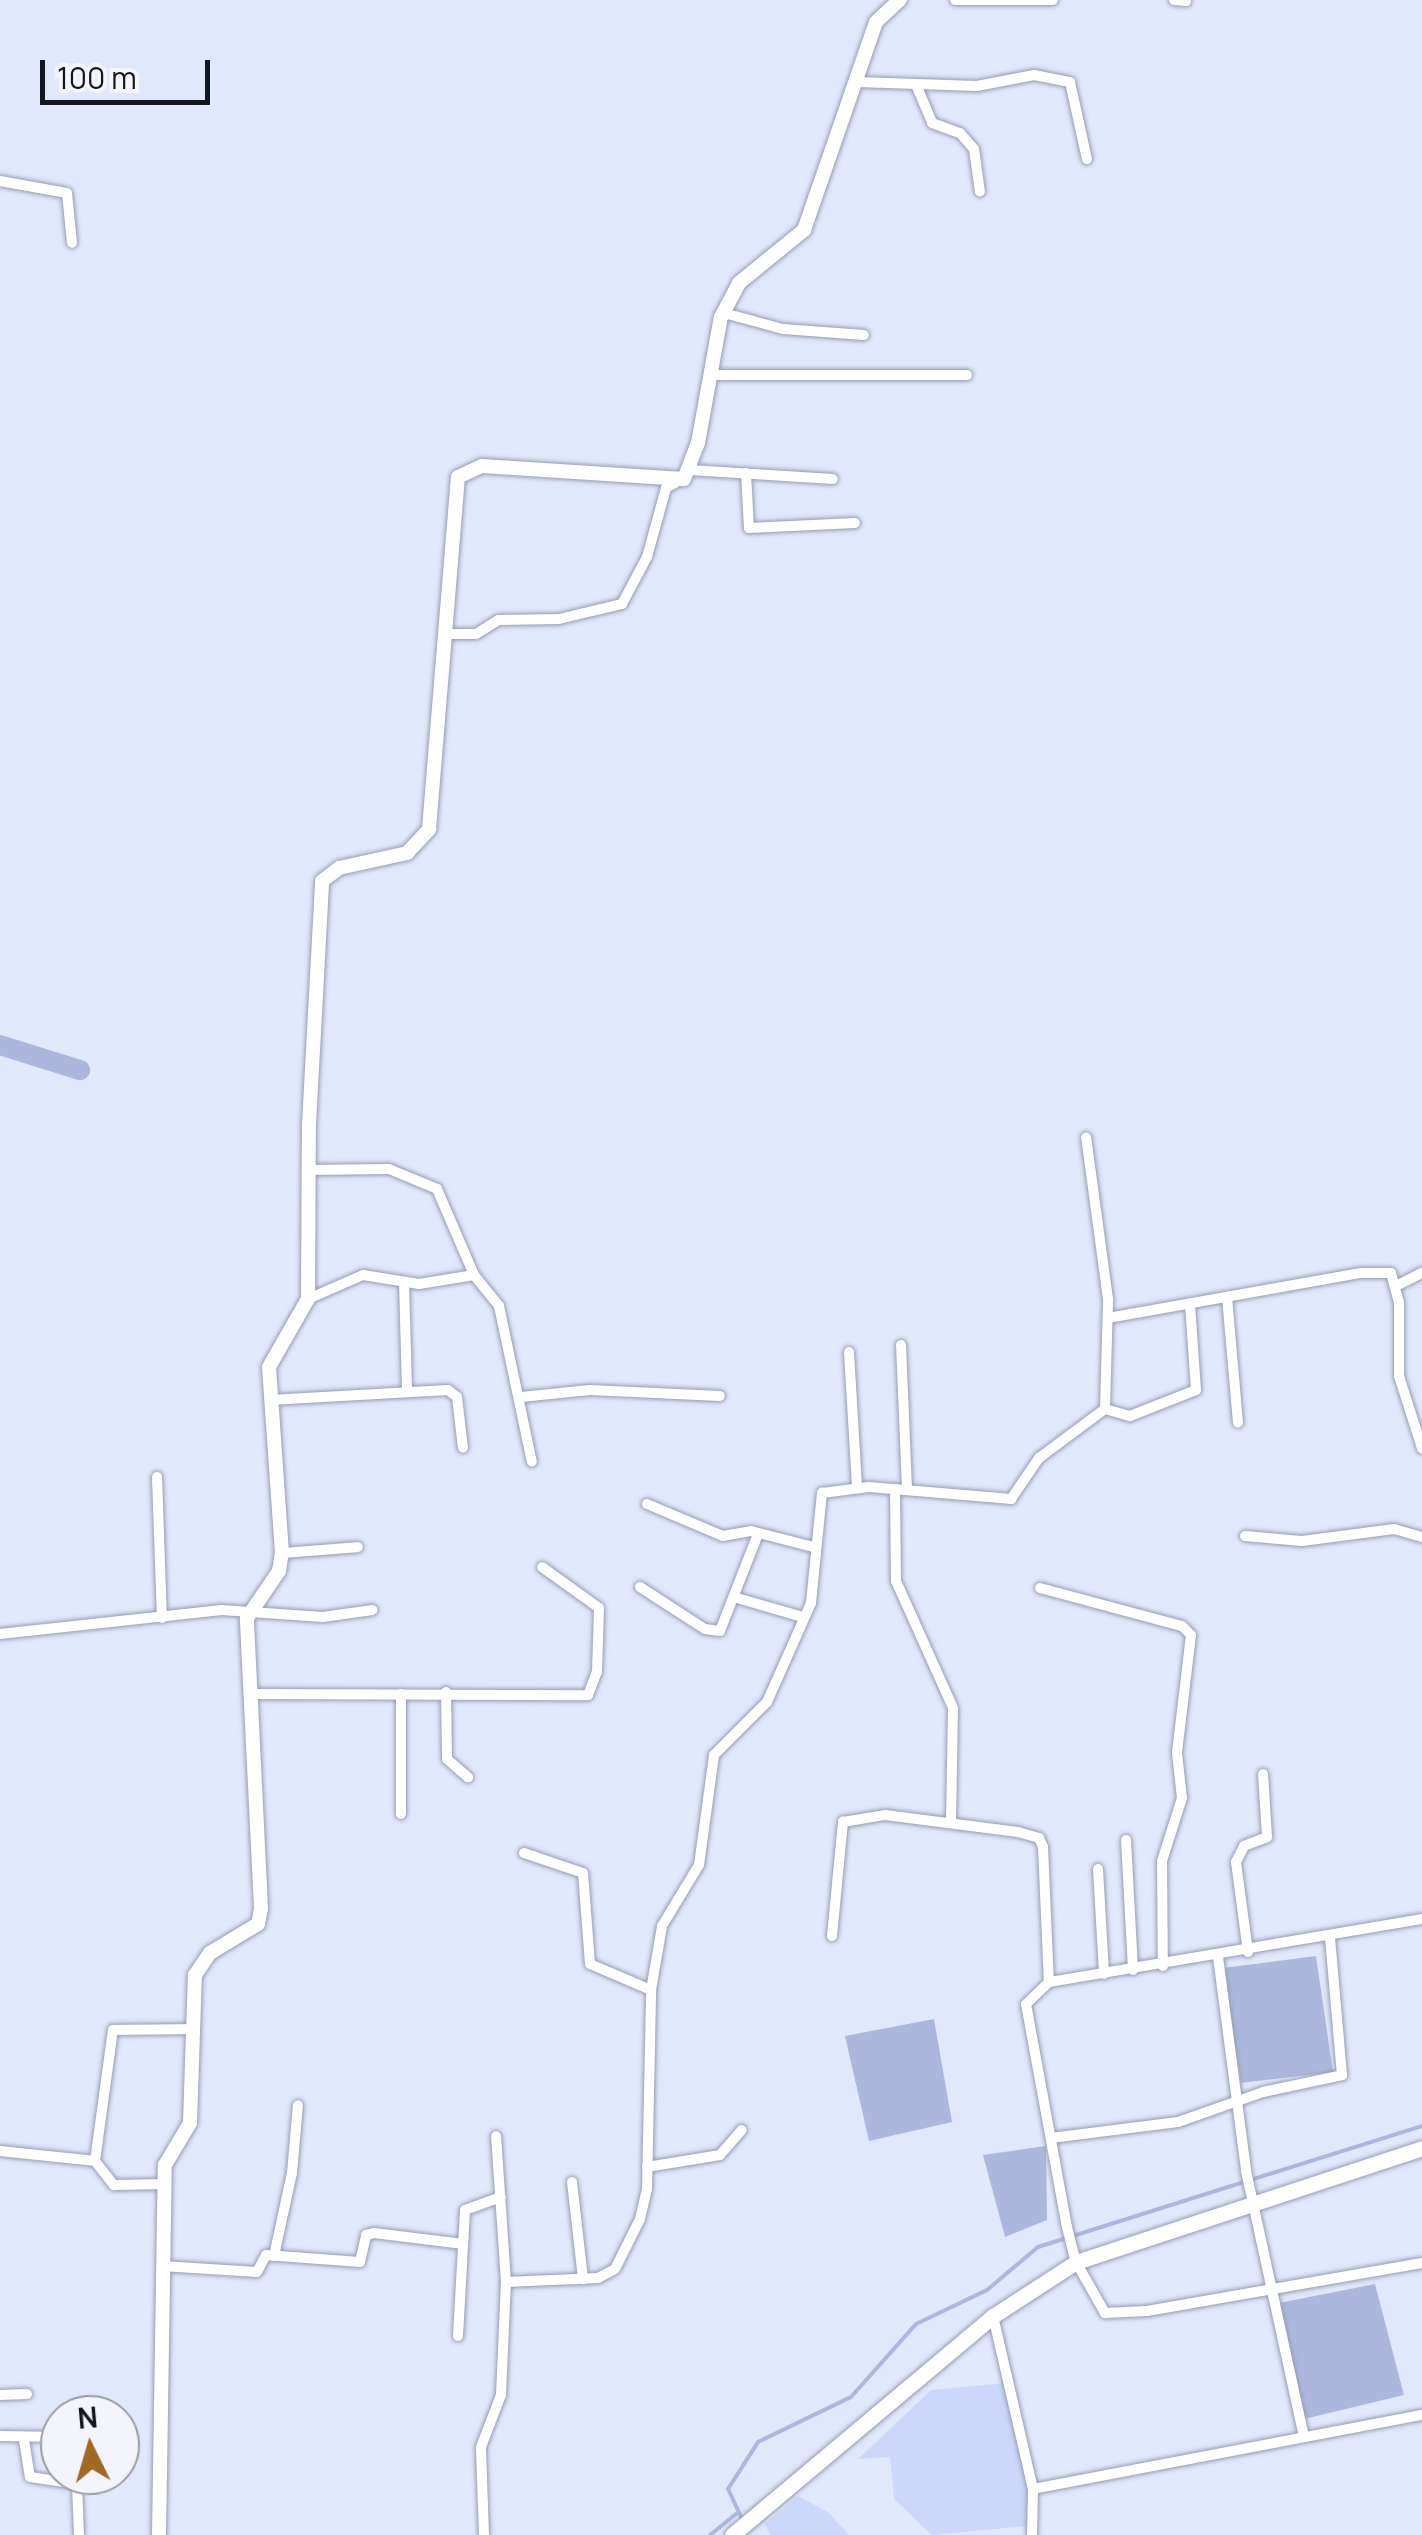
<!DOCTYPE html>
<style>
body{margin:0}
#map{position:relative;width:1422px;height:2535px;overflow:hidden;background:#e2e8fb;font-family:Manrope,sans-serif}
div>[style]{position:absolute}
.green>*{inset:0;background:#cdd7fb}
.water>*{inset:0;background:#adb7dd}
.stream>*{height:4px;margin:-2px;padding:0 2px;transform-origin:2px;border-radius:2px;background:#adb7dd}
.river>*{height:20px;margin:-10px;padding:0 10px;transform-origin:10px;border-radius:10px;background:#adb7dd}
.roads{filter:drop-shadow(0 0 2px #969cb3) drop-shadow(0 0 2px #969cb3)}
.street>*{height:10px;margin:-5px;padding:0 5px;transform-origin:5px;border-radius:5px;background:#fff}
.secondary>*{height:14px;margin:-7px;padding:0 7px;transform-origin:7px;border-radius:7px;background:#fff}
.primary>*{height:15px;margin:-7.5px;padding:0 7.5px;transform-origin:7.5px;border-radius:7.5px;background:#fff}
span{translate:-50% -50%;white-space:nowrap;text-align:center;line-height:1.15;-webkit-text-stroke:8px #f4f5fa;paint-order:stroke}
.north{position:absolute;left:40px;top:2395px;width:100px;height:100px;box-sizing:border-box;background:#f4f5fa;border:2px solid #9a9ca2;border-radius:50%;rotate:355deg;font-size:28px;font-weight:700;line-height:40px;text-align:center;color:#14161e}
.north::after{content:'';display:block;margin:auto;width:35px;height:45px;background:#a16926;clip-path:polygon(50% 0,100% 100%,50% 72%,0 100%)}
.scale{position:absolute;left:40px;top:60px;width:170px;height:45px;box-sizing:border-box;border:5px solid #14161e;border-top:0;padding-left:12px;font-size:30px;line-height:35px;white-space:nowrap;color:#14161e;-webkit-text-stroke:8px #f4f5fa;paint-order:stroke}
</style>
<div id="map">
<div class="green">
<i style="clip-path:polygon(1005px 2383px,1033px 2496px,1027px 2526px,932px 2535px,894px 2499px,890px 2457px,858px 2459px,931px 2390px)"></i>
<i style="clip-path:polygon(798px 2496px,828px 2512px,849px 2535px,770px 2535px,765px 2524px)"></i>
</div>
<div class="water">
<i style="clip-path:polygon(1316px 1956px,1333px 2072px,1241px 2083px,1223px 1968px)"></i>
<i style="clip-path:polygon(934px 2019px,952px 2122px,869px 2141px,845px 2036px)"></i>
<i style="clip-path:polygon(1046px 2146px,1047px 2220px,1005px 2237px,983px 2155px)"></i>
<i style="clip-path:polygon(1375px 2284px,1404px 2395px,1304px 2419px,1279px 2303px)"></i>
</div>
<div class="stream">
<i style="left:743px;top:2521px;width:35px;rotate:-115deg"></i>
<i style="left:728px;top:2489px;width:56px;rotate:-57.4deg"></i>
<i style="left:758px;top:2442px;width:103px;rotate:-25.8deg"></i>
<i style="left:851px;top:2397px;width:98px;rotate:-48.3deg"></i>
<i style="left:916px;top:2324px;width:79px;rotate:-25.6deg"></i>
<i style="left:987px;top:2290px;width:67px;rotate:-40.1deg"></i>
<i style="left:1038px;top:2247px;width:403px;rotate:-17.5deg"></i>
<i style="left:710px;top:2535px;width:35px;rotate:-39deg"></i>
</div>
<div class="river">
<i style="left:0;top:1045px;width:84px;rotate:17.4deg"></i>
</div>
<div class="roads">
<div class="street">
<i style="left:955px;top:0;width:98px"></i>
<i style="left:1174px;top:0;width:12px;rotate:5deg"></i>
<i style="left:857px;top:82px;width:120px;rotate:1.9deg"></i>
<i style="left:977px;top:86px;width:58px;rotate:-10.9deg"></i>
<i style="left:1034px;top:75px;width:37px;rotate:11deg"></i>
<i style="left:1070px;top:82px;width:79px;rotate:77.6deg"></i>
<i style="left:917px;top:87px;width:39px;rotate:67deg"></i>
<i style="left:932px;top:123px;width:30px;rotate:20deg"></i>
<i style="left:960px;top:133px;width:21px;rotate:49deg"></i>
<i style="left:974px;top:149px;width:43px;rotate:82.1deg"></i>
<i style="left:0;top:181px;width:68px;rotate:10.2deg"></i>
<i style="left:67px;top:193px;width:50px;rotate:84.3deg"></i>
<i style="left:724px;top:313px;width:61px;rotate:15.2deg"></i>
<i style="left:783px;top:329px;width:81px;rotate:4.2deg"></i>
<i style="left:709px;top:375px;width:258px"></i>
<i style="left:690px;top:470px;width:143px;rotate:3.6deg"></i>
<i style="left:746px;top:473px;width:55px;rotate:86.9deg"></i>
<i style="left:749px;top:528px;width:106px;rotate:-2.7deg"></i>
<i style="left:449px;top:634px;width:27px"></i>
<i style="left:476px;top:634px;width:26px;rotate:-32deg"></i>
<i style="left:498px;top:620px;width:61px;rotate:-0.9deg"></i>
<i style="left:559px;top:619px;width:65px;rotate:-13.4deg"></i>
<i style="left:622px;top:604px;width:53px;rotate:-62deg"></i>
<i style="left:647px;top:557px;width:72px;rotate:-74.6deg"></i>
<i style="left:666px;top:488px;width:10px;rotate:-29deg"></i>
<i style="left:307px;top:1170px;width:82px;rotate:-0.7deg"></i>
<i style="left:389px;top:1169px;width:52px;rotate:22.6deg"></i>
<i style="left:437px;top:1189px;width:94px;rotate:66.7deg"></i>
<i style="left:474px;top:1275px;width:40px;rotate:51deg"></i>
<i style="left:499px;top:1306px;width:159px;rotate:78.1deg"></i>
<i style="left:404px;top:1282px;width:109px;rotate:88.4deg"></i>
<i style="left:1398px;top:1285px;width:27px;rotate:-27deg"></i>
<i style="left:1227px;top:1297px;width:126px;rotate:85deg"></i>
<i style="left:308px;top:1299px;width:60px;rotate:-23.6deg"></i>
<i style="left:363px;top:1275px;width:57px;rotate:9.1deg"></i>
<i style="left:419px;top:1284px;width:56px;rotate:-9.3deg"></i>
<i style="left:1108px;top:1318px;width:257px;rotate:-10.1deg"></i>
<i style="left:1361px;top:1273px;width:30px"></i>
<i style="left:1391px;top:1273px;width:30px;rotate:75deg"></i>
<i style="left:1399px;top:1302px;width:74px;rotate:90deg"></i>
<i style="left:1399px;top:1376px;width:76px;rotate:72.3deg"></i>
<i style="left:901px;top:1345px;width:144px;rotate:87.6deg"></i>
<i style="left:849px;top:1352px;width:136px;rotate:86.6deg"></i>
<i style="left:521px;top:1397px;width:69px;rotate:-5.8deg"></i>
<i style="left:590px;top:1390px;width:130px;rotate:2.6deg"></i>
<i style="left:270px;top:1400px;width:178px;rotate:-3.2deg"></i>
<i style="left:448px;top:1390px;width:11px;rotate:38deg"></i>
<i style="left:457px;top:1397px;width:51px;rotate:83.3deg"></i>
<i style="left:1105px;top:1409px;width:26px;rotate:16deg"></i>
<i style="left:1130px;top:1416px;width:71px;rotate:-21.5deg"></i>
<i style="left:1196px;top:1390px;width:85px;rotate:-94deg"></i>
<i style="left:157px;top:1477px;width:141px;rotate:88deg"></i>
<i style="left:895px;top:1489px;width:92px;rotate:89.4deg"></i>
<i style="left:896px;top:1581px;width:139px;rotate:65.8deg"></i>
<i style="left:953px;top:1708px;width:114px;rotate:91deg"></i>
<i style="left:647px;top:1504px;width:82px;rotate:22.8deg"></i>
<i style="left:723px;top:1536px;width:28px;rotate:-10deg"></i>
<i style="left:751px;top:1531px;width:65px;rotate:14.3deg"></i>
<i style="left:1245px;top:1536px;width:57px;rotate:5deg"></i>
<i style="left:1302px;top:1541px;width:93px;rotate:-7.4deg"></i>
<i style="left:1394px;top:1529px;width:29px;rotate:16deg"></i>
<i style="left:282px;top:1553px;width:76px;rotate:-4.5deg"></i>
<i style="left:640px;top:1587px;width:77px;rotate:32.9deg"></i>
<i style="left:705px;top:1629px;width:15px;rotate:8deg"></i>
<i style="left:720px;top:1631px;width:104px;rotate:-68.6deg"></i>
<i style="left:1040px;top:1588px;width:147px;rotate:15deg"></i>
<i style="left:1182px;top:1626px;width:13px;rotate:45deg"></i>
<i style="left:1191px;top:1635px;width:119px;rotate:96.8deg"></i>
<i style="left:1177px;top:1753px;width:45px;rotate:83.7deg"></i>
<i style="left:1182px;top:1798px;width:66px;rotate:107.6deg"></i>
<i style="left:1162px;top:1861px;width:105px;rotate:89.5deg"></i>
<i style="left:737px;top:1598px;width:69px;rotate:16.1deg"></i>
<i style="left:0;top:1634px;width:223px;rotate:-6.2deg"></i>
<i style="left:222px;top:1610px;width:101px;rotate:4deg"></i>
<i style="left:323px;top:1617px;width:50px;rotate:-8deg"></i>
<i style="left:446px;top:1692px;width:67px;rotate:89.1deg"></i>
<i style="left:447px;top:1759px;width:28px;rotate:41deg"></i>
<i style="left:254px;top:1694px;width:334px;rotate:0.2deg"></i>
<i style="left:588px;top:1695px;width:25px;rotate:-69deg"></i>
<i style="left:597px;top:1672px;width:64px;rotate:-88.2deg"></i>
<i style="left:599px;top:1608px;width:70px;rotate:-144.3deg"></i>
<i style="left:401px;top:1814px;width:120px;rotate:-90deg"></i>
<i style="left:1126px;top:1840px;width:130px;rotate:86.9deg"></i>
<i style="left:524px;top:1853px;width:62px;rotate:18.7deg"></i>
<i style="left:583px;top:1873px;width:91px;rotate:85.6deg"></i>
<i style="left:590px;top:1964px;width:66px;rotate:23.1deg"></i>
<i style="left:1098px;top:1869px;width:105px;rotate:86.7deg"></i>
<i style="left:1422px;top:1919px;width:378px;rotate:170.4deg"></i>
<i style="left:1049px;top:1982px;width:32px;rotate:136deg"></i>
<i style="left:1026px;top:2004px;width:227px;rotate:79.6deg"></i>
<i style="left:1067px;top:2227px;width:36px;rotate:76deg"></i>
<i style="left:1076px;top:2262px;width:59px;rotate:60.4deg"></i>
<i style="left:1105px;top:2313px;width:42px;rotate:-2.7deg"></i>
<i style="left:1147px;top:2311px;width:279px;rotate:-9.9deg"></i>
<i style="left:832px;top:1936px;width:115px;rotate:-84.5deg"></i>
<i style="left:843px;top:1822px;width:43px;rotate:-9.5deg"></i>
<i style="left:885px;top:1815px;width:134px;rotate:7.3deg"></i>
<i style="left:1018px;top:1832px;width:22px;rotate:16deg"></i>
<i style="left:1039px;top:1838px;width:10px;rotate:66deg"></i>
<i style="left:1043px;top:1847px;width:135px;rotate:87.5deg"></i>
<i style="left:1248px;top:1952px;width:91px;rotate:-97.6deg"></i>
<i style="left:1236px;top:1862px;width:18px;rotate:-63deg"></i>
<i style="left:1244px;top:1846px;width:25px;rotate:-21deg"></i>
<i style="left:1267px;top:1837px;width:63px;rotate:-93.6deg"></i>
<i style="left:1218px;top:1957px;width:216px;rotate:82.5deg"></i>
<i style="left:1246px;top:2171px;width:272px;rotate:77.7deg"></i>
<i style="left:1051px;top:2138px;width:128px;rotate:-7.2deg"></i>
<i style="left:1178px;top:2122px;width:90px;rotate:-19.4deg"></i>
<i style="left:1263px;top:2092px;width:81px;rotate:-12.1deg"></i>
<i style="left:1342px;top:2075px;width:138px;rotate:-95deg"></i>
<i style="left:0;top:2151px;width:96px;rotate:6deg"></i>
<i style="left:95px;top:2161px;width:31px;rotate:52deg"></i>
<i style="left:114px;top:2185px;width:52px;rotate:-1.1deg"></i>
<i style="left:95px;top:2161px;width:132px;rotate:-82.2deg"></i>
<i style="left:113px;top:2030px;width:82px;rotate:-0.7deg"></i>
<i style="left:647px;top:2167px;width:74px;rotate:-9.3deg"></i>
<i style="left:720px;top:2155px;width:33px;rotate:-49deg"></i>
<i style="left:572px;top:2182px;width:98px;rotate:83.5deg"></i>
<i style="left:274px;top:2256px;width:85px;rotate:-77.8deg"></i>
<i style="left:292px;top:2173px;width:68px;rotate:-85deg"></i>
<i style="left:162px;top:2266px;width:95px;rotate:3.6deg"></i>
<i style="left:257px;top:2272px;width:19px;rotate:-62deg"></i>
<i style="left:266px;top:2255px;width:94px;rotate:4.3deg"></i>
<i style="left:360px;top:2262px;width:28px;rotate:-77deg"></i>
<i style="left:366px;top:2235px;width:8px;rotate:-14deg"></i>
<i style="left:374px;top:2233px;width:90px;rotate:7deg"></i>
<i style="left:506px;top:2282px;width:92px;rotate:-2.5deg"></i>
<i style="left:598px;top:2278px;width:19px;rotate:-28deg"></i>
<i style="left:615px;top:2269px;width:56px;rotate:-63.4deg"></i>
<i style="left:640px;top:2219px;width:31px;rotate:-77deg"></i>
<i style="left:647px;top:2189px;width:199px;rotate:-88.8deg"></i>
<i style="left:651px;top:1990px;width:65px;rotate:-80.2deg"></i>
<i style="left:662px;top:1926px;width:71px;rotate:-58.8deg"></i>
<i style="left:699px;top:1865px;width:111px;rotate:-82.2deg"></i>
<i style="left:714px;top:1755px;width:75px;rotate:-45deg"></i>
<i style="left:767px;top:1702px;width:108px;rotate:-66deg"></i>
<i style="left:811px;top:1603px;width:111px;rotate:-84.3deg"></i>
<i style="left:822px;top:1493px;width:47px;rotate:-7.3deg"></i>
<i style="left:869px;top:1487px;width:143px;rotate:4.8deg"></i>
<i style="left:1011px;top:1499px;width:50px;rotate:-55.7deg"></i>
<i style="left:1039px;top:1458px;width:82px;rotate:-36.6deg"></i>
<i style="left:1105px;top:1409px;width:110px;rotate:-88.4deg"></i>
<i style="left:1108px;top:1299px;width:163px;rotate:-97.7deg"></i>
<i style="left:993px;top:2316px;width:178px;rotate:77deg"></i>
<i style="left:1033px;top:2489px;width:46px;rotate:91.2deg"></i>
<i style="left:458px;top:2336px;width:126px;rotate:-86.8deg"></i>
<i style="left:465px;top:2210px;width:38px;rotate:-20deg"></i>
<i style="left:0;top:2395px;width:27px;rotate:-2deg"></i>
<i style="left:0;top:2436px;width:60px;rotate:1deg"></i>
<i style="left:24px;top:2440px;width:37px;rotate:81deg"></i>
<i style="left:30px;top:2477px;width:48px;rotate:8.5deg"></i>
<i style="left:77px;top:2484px;width:51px;rotate:87.8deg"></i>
<i style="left:1033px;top:2489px;width:396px;rotate:-10.8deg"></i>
<i style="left:484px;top:2535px;width:88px;rotate:-92deg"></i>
<i style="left:481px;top:2447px;width:56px;rotate:-69deg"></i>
<i style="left:501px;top:2395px;width:113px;rotate:-87.5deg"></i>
<i style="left:506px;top:2282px;width:146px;rotate:-93.9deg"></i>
</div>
<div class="secondary">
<i style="left:159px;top:2535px;width:370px;rotate:-89.1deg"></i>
<i style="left:165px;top:2165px;width:49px;rotate:-59.2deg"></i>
<i style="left:190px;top:2123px;width:148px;rotate:-88.1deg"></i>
<i style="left:195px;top:1975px;width:27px;rotate:-56deg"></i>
<i style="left:210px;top:1953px;width:56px;rotate:-31.1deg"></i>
<i style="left:258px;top:1924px;width:16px;rotate:-79deg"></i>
<i style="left:261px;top:1908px;width:290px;rotate:-92.8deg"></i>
<i style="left:247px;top:1618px;width:57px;rotate:-55.8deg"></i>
<i style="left:279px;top:1571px;width:18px;rotate:-81deg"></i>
<i style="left:282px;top:1553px;width:186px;rotate:-94deg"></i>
<i style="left:269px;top:1367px;width:78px;rotate:-60.2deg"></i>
<i style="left:308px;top:1299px;width:175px;rotate:-89.7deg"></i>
<i style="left:309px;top:1124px;width:243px;rotate:-86.9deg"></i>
<i style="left:322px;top:881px;width:21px;rotate:-37deg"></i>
<i style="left:339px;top:868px;width:70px;rotate:-12.4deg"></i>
<i style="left:407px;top:853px;width:33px;rotate:-47deg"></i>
<i style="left:429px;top:829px;width:353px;rotate:-85.3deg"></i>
<i style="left:458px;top:477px;width:26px;rotate:-25deg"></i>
<i style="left:482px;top:466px;width:202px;rotate:3.7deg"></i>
<i style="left:684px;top:479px;width:39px;rotate:-69deg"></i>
<i style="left:698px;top:443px;width:128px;rotate:-79.7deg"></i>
<i style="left:721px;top:317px;width:38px;rotate:-62deg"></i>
<i style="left:739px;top:283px;width:84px;rotate:-39.2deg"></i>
<i style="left:804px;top:230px;width:220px;rotate:-70.9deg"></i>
<i style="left:876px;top:22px;width:33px;rotate:-43deg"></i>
</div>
<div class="primary">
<i style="left:732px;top:2535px;width:341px;rotate:-40deg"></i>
<i style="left:993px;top:2316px;width:99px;rotate:-33deg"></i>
<i style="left:1076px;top:2262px;width:364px;rotate:-18.2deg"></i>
</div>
</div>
<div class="north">N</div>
<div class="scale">100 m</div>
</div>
